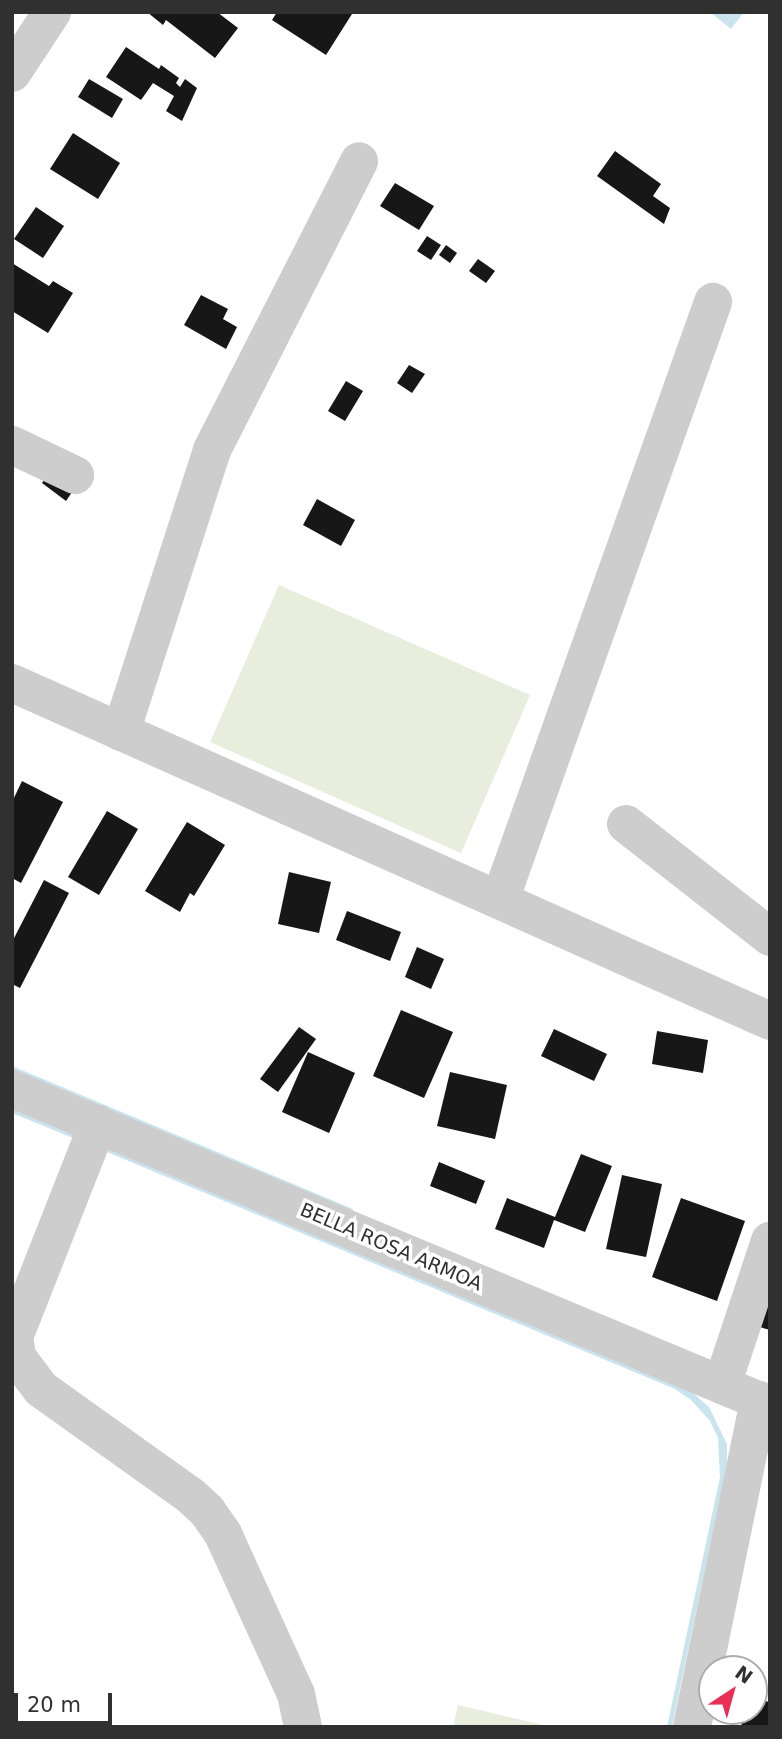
<!DOCTYPE html>
<style>
body{margin:0}
#map{position:relative;width:782px;height:1739px;overflow:hidden;background:#fff;font-family:"DejaVu Sans",sans-serif}
div>[style]{position:absolute}
.green>*{inset:0;background:#e8edde}
.water>*{inset:0;background:#cae4ed}
.building>*{inset:0;background:#171717}
.minor>*{height:38px;margin:-19px;padding:0 19px;transform-origin:19px;border-radius:19px;background:#cdcdcd}
span{translate:-50% -50%;white-space:nowrap;text-align:center;line-height:1.15;-webkit-text-stroke:7px #fff;paint-order:stroke}
.street-label{font-size:19px;color:#303030}
.frame{position:absolute;inset:0;border:14px solid #303030;pointer-events:none}
.north{position:absolute;left:698px;top:1655px;width:70px;height:70px;box-sizing:border-box;background:#fff;border:2px solid #acacac;border-radius:50%;rotate:36deg;font-size:19px;font-weight:700;line-height:28px;text-align:center;color:#303030}
.north::after{content:'';display:block;margin:auto;width:24px;height:32px;background:#e93054;clip-path:polygon(50% 0,100% 100%,50% 72%,0 100%)}
.scale{position:absolute;left:14px;top:1693px;width:98px;height:32px;box-sizing:border-box;border:4px solid #303030;border-top:0;padding-left:9px;font-size:21px;line-height:24px;white-space:nowrap;color:#303030;-webkit-text-stroke:5px #fff;paint-order:stroke}
</style>
<div id="map">
<div class="green">
<i style="clip-path:polygon(279px 585px,530px 695px,461px 853px,210px 742px)"></i>
<i style="clip-path:polygon(458px 1705px,552px 1727px,453px 1727px)"></i>
</div>
<div class="water">
<i style="clip-path:polygon(710px 12px,744px 12px,731px 29px)"></i>
<i style="clip-path:polygon(12px 1066px,353px 1209px,352px 1213px,12px 1071px)"></i>
<i style="clip-path:polygon(12px 1109px,74px 1135px,73px 1138px,12px 1113px)"></i>
<i style="clip-path:polygon(110px 1146px,693px 1393px,709px 1407px,727px 1444px,727px 1464px,672px 1727px,667px 1727px,720px 1477px,718px 1438px,710px 1421px,691px 1400px,675px 1389px,107px 1152px)"></i>
</div>
<div class="building">
<i style="clip-path:polygon(147px 12px,217px 12px,238px 28px,215px 58px,166px 20px,163px 25px)"></i>
<i style="clip-path:polygon(277px 12px,350px 12px,352px 14px,326px 55px,272px 20px)"></i>
<i style="clip-path:polygon(126px 47px,159px 69px,161px 65px,179px 78px,176px 83px,180px 87px,185px 79px,197px 88px,182px 121px,166px 111px,174px 96px,153px 83px,141px 100px,106px 77px)"></i>
<i style="clip-path:polygon(89px 79px,123px 99px,112px 118px,78px 97px)"></i>
<i style="clip-path:polygon(73px 133px,120px 163px,98px 199px,50px 169px)"></i>
<i style="clip-path:polygon(615px 151px,661px 184px,653px 196px,670px 208px,664px 224px,597px 176px)"></i>
<i style="clip-path:polygon(395px 183px,434px 206px,419px 230px,380px 206px)"></i>
<i style="clip-path:polygon(36px 207px,64px 226px,43px 258px,14px 239px)"></i>
<i style="clip-path:polygon(427px 236px,441px 245px,431px 260px,417px 251px)"></i>
<i style="clip-path:polygon(446px 245px,457px 253px,450px 263px,439px 255px)"></i>
<i style="clip-path:polygon(478px 259px,495px 271px,486px 283px,469px 271px)"></i>
<i style="clip-path:polygon(12px 263px,49px 286px,53px 281px,73px 293px,48px 333px,12px 311px)"></i>
<i style="clip-path:polygon(201px 295px,228px 309px,223px 319px,237px 327px,226px 349px,184px 325px)"></i>
<i style="clip-path:polygon(409px 365px,425px 374px,412px 393px,397px 383px)"></i>
<i style="clip-path:polygon(346px 381px,363px 391px,345px 421px,328px 411px)"></i>
<i style="clip-path:polygon(53px 468px,77px 485px,66px 501px,42px 483px)"></i>
<i style="clip-path:polygon(317px 499px,355px 520px,341px 546px,303px 525px)"></i>
<i style="clip-path:polygon(22px 781px,63px 802px,21px 883px,12px 878px,12px 802px)"></i>
<i style="clip-path:polygon(107px 811px,138px 829px,99px 895px,68px 877px)"></i>
<i style="clip-path:polygon(187px 822px,225px 845px,194px 896px,190px 893px,180px 912px,145px 891px)"></i>
<i style="clip-path:polygon(289px 872px,331px 882px,319px 933px,278px 924px)"></i>
<i style="clip-path:polygon(44px 880px,69px 893px,20px 988px,12px 984px,12px 942px)"></i>
<i style="clip-path:polygon(347px 911px,401px 932px,390px 961px,336px 940px)"></i>
<i style="clip-path:polygon(417px 947px,444px 959px,431px 989px,405px 977px)"></i>
<i style="clip-path:polygon(401px 1010px,453px 1032px,424px 1098px,373px 1076px)"></i>
<i style="clip-path:polygon(299px 1027px,316px 1039px,278px 1092px,260px 1079px)"></i>
<i style="clip-path:polygon(554px 1029px,607px 1054px,594px 1081px,541px 1056px)"></i>
<i style="clip-path:polygon(657px 1031px,708px 1040px,703px 1073px,652px 1064px)"></i>
<i style="clip-path:polygon(308px 1052px,355px 1073px,329px 1133px,282px 1112px)"></i>
<i style="clip-path:polygon(450px 1072px,507px 1085px,495px 1139px,437px 1126px)"></i>
<i style="clip-path:polygon(581px 1154px,612px 1166px,585px 1232px,554px 1220px,544px 1248px,495px 1229px,507px 1198px,555px 1217px)"></i>
<i style="clip-path:polygon(439px 1162px,485px 1181px,476px 1204px,430px 1186px)"></i>
<i style="clip-path:polygon(622px 1175px,662px 1184px,646px 1257px,606px 1249px)"></i>
<i style="clip-path:polygon(681px 1198px,745px 1221px,717px 1301px,652px 1277px)"></i>
<i style="clip-path:polygon(770px 1282px,770px 1330px,756px 1326px)"></i>
<i style="clip-path:polygon(754px 1699px,770px 1702px,770px 1727px,741px 1727px,744px 1711px,754px 1711px)"></i>
</div>
<div class="minor">
<i style="left:12px;top:73px;width:73px;rotate:-56.7deg"></i>
<i style="left:12px;top:445px;width:70px;rotate:25.5deg"></i>
<i style="left:12px;top:683px;width:830px;rotate:24.03deg"></i>
<i style="left:121px;top:732px;width:296px;rotate:-72.1deg"></i>
<i style="left:212px;top:450px;width:324px;rotate:-63deg"></i>
<i style="left:626px;top:824px;width:183px;rotate:38.1deg"></i>
<i style="left:500px;top:900px;width:635px;rotate:-70.39deg"></i>
<i style="left:12px;top:1089px;width:821px;rotate:22.63deg"></i>
<i style="left:98px;top:1124px;width:229px;rotate:111.5deg"></i>
<i style="left:14px;top:1337px;width:20px;rotate:81deg"></i>
<i style="left:17px;top:1357px;width:40px;rotate:53deg"></i>
<i style="left:41px;top:1389px;width:184px;rotate:35.5deg"></i>
<i style="left:191px;top:1496px;width:22px;rotate:43deg"></i>
<i style="left:207px;top:1511px;width:28px;rotate:55deg"></i>
<i style="left:223px;top:1534px;width:176px;rotate:65.5deg"></i>
<i style="left:296px;top:1694px;width:34px;rotate:78deg"></i>
<i style="left:722px;top:1385px;width:152px;rotate:-71.6deg"></i>
<i style="left:692px;top:1727px;width:334px;rotate:-78.4deg"></i>
</div>
<div class="street-label">
<span style="left:391px;top:1247px;rotate:23deg">BELLA ROSA ARMOA</span>
</div>
<div class="frame"></div>
<div class="north">N</div>
<div class="scale">20 m</div>
</div>
